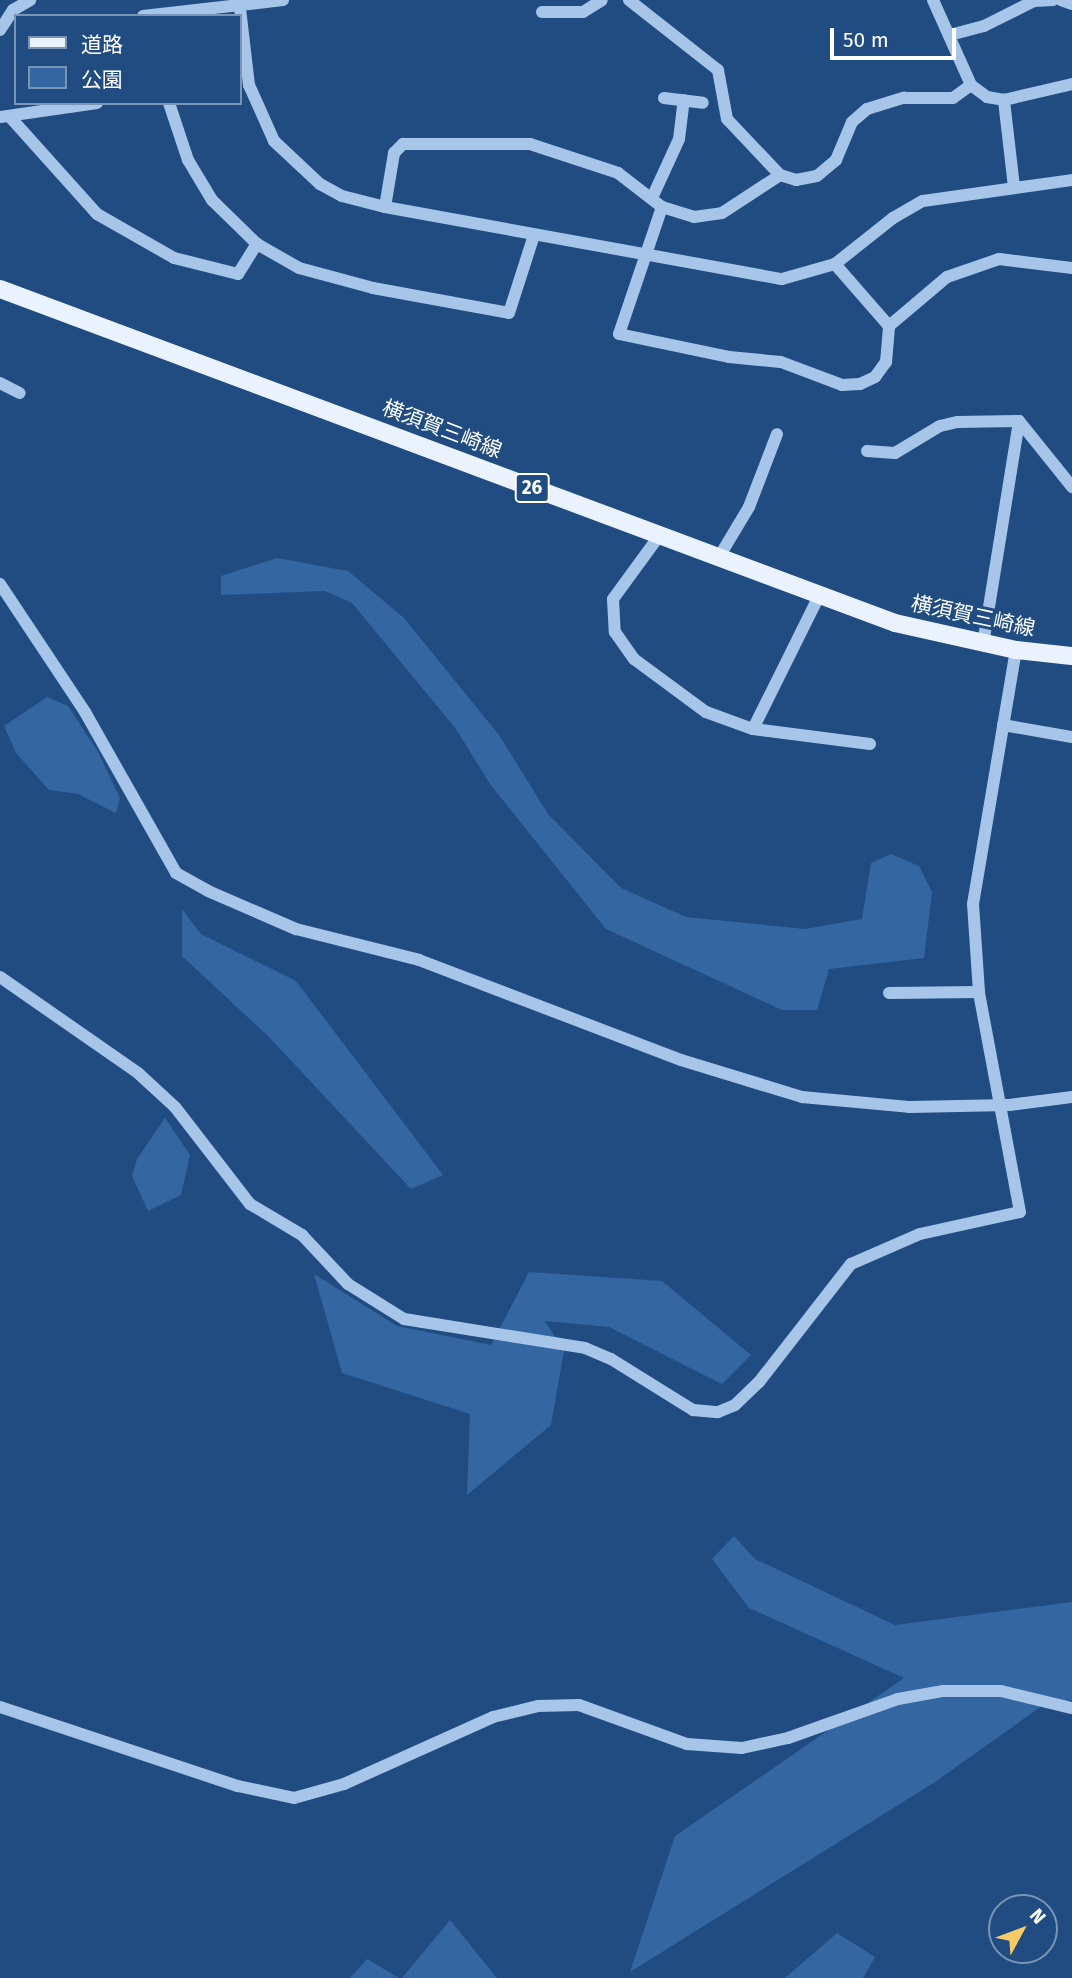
<!DOCTYPE html>
<meta charset="utf-8">
<style>
body{margin:0}
#map{position:relative;width:1072px;height:1978px;overflow:hidden;background:#204c82;font-family:"Fira Sans","Noto Sans JP",sans-serif}
div>[style]{position:absolute}
.green>*{inset:0;background:#3466a1}
.minor>*{height:12px;margin:-6px;padding:0 6px;transform-origin:6px;border-radius:6px;background:#a7c5e9}
.major>*{height:18px;margin:-9px;padding:0 9px;transform-origin:9px;border-radius:9px;background:#eaf2fe}
span{translate:-50% -50%;white-space:nowrap;text-align:center;line-height:1.15;-webkit-text-stroke:6px #204c82;paint-order:stroke}
.shield-label span{padding:2px 5px;background:#204c82;border:2px solid;border-radius:5px;-webkit-text-stroke-width:0}
.shield-label{font-size:19px;color:#fff;font-weight:700}
.street-label{font-size:21px;color:#fff}
.legend{position:absolute;left:14px;top:14px;width:228px;height:91px;box-sizing:border-box;background:#204c82;border:2px solid #7994b4;margin:0;padding:9px 12px;list-style:none;font-size:21px;color:#fff}
.legend li{display:flex;align-items:center;gap:14px;height:35px}
.legend b{width:35px;border:2px solid #7994b4}
.north{position:absolute;left:988px;top:1894px;width:70px;height:70px;box-sizing:border-box;background:#204c82;border:2px solid #7994b4;border-radius:50%;rotate:49deg;font-size:19px;font-weight:700;line-height:28px;text-align:center;color:#fff}
.north::after{content:'';display:block;margin:auto;width:24px;height:32px;background:#f6cb67;clip-path:polygon(50% 0,100% 100%,50% 72%,0 100%)}
.scale{position:absolute;left:830px;top:28px;width:126px;height:32px;box-sizing:border-box;border:4px solid #fff;border-top:0;padding-left:9px;font-size:21px;line-height:24px;white-space:nowrap;color:#fff;-webkit-text-stroke:5px #204c82;paint-order:stroke}
</style>
<div id="map">
<div class="green">
<i style="clip-path:polygon(277px 558px,348px 571px,404px 618px,499px 735px,548px 814px,621px 888px,686px 917px,805px 929px,862px 919px,871px 863px,891px 854px,919px 866px,932px 892px,924px 958px,829px 969px,817px 1010px,782px 1010px,606px 929px,490px 784px,456px 729px,352px 603px,325px 591px,221px 595px,221px 576px)"></i>
<i style="clip-path:polygon(47px 697px,68px 706px,98px 752px,120px 798px,116px 813px,78px 794px,49px 790px,16px 753px,4px 726px)"></i>
<i style="clip-path:polygon(182px 909px,201px 934px,296px 981px,443px 1175px,411px 1189px,269px 1037px,182px 956px)"></i>
<i style="clip-path:polygon(165px 1118px,190px 1155px,181px 1195px,148px 1211px,132px 1176px,137px 1159px)"></i>
<i style="clip-path:polygon(529px 1272px,662px 1281px,751px 1355px,722px 1384px,609px 1327px,545px 1321px,564px 1351px,551px 1425px,467px 1495px,470px 1414px,342px 1373px,314px 1274px,397px 1326px,491px 1345px)"></i>
<i style="clip-path:polygon(734px 1536px,755px 1559px,895px 1625px,1072px 1602px,1072px 1700px,1046px 1703px,935px 1782px,630px 1972px,675px 1836px,904px 1678px,749px 1608px,712px 1559px)"></i>
<i style="clip-path:polygon(450px 1920px,497px 1978px,402px 1978px)"></i>
<i style="clip-path:polygon(837px 1933px,875px 1957px,863px 1978px,785px 1978px)"></i>
<i style="clip-path:polygon(367px 1959px,399px 1978px,350px 1978px)"></i>
</div>
<div class="minor">
<i style="left:239px;top:0;width:86px;rotate:83.3deg"></i>
<i style="left:249px;top:85px;width:61px;rotate:65.9deg"></i>
<i style="left:274px;top:141px;width:63px;rotate:43.1deg"></i>
<i style="left:320px;top:184px;width:25px;rotate:29deg"></i>
<i style="left:342px;top:196px;width:44px;rotate:14.3deg"></i>
<i style="left:385px;top:207px;width:403px;rotate:10.3deg"></i>
<i style="left:782px;top:279px;width:55px;rotate:-15.8deg"></i>
<i style="left:835px;top:264px;width:74px;rotate:-38.4deg"></i>
<i style="left:893px;top:218px;width:34px;rotate:-30deg"></i>
<i style="left:923px;top:201px;width:150px;rotate:-8deg"></i>
<i style="left:629px;top:0;width:113px;rotate:38.2deg"></i>
<i style="left:718px;top:70px;width:50px;rotate:79.6deg"></i>
<i style="left:727px;top:119px;width:77px;rotate:46.6deg"></i>
<i style="left:933px;top:0;width:93px;rotate:65.9deg"></i>
<i style="left:971px;top:85px;width:20px;rotate:37deg"></i>
<i style="left:987px;top:97px;width:17px;rotate:10deg"></i>
<i style="left:1061px;top:0;width:12px;rotate:20deg"></i>
<i style="left:542px;top:12px;width:41px"></i>
<i style="left:583px;top:12px;width:22px;rotate:-32deg"></i>
<i style="left:143px;top:16px;width:141px;rotate:-6.5deg"></i>
<i style="left:0;top:30px;width:24px;rotate:-57deg"></i>
<i style="left:13px;top:10px;width:20px;rotate:-30deg"></i>
<i style="left:950px;top:35px;width:35px;rotate:-15deg"></i>
<i style="left:984px;top:26px;width:56px;rotate:-26.6deg"></i>
<i style="left:1034px;top:1px;width:19px;rotate:-3deg"></i>
<i style="left:664px;top:98px;width:39px;rotate:7deg"></i>
<i style="left:169px;top:103px;width:60px;rotate:71.6deg"></i>
<i style="left:188px;top:160px;width:47px;rotate:59deg"></i>
<i style="left:212px;top:200px;width:63px;rotate:44.4deg"></i>
<i style="left:257px;top:244px;width:48px;rotate:29.7deg"></i>
<i style="left:299px;top:268px;width:77px;rotate:15.1deg"></i>
<i style="left:373px;top:288px;width:138px;rotate:10.4deg"></i>
<i style="left:509px;top:313px;width:82px;rotate:-72.2deg"></i>
<i style="left:0;top:117px;width:98px;rotate:-8.2deg"></i>
<i style="left:10px;top:117px;width:130px;rotate:48.1deg"></i>
<i style="left:97px;top:214px;width:89px;rotate:29.7deg"></i>
<i style="left:174px;top:258px;width:66px;rotate:14deg"></i>
<i style="left:238px;top:274px;width:36px;rotate:-58deg"></i>
<i style="left:1014px;top:187px;width:88px;rotate:-96.6deg"></i>
<i style="left:1004px;top:100px;width:70px;rotate:-13.2deg"></i>
<i style="left:652px;top:198px;width:65px;rotate:-65.4deg"></i>
<i style="left:679px;top:139px;width:39px;rotate:-83deg"></i>
<i style="left:385px;top:207px;width:55px;rotate:-80.5deg"></i>
<i style="left:394px;top:153px;width:13px;rotate:-45deg"></i>
<i style="left:403px;top:144px;width:127px"></i>
<i style="left:530px;top:144px;width:93px;rotate:18.2deg"></i>
<i style="left:618px;top:173px;width:56px;rotate:37.7deg"></i>
<i style="left:662px;top:207px;width:134px;rotate:108.7deg"></i>
<i style="left:619px;top:334px;width:112px;rotate:11.8deg"></i>
<i style="left:729px;top:357px;width:52px;rotate:5.5deg"></i>
<i style="left:781px;top:362px;width:65px;rotate:20.7deg"></i>
<i style="left:842px;top:385px;width:18px;rotate:-3deg"></i>
<i style="left:860px;top:384px;width:17px;rotate:-25deg"></i>
<i style="left:875px;top:377px;width:19px;rotate:-54deg"></i>
<i style="left:886px;top:362px;width:36px;rotate:-85deg"></i>
<i style="left:889px;top:326px;width:82px;rotate:-131.1deg"></i>
<i style="left:662px;top:207px;width:34px;rotate:17deg"></i>
<i style="left:694px;top:217px;width:28px;rotate:-8deg"></i>
<i style="left:722px;top:213px;width:69px;rotate:-33.2deg"></i>
<i style="left:780px;top:175px;width:17px;rotate:17deg"></i>
<i style="left:796px;top:180px;width:21px;rotate:-11deg"></i>
<i style="left:817px;top:176px;width:25px;rotate:-40deg"></i>
<i style="left:836px;top:160px;width:41px;rotate:-67.2deg"></i>
<i style="left:852px;top:122px;width:20px;rotate:-41deg"></i>
<i style="left:867px;top:109px;width:39px;rotate:-17deg"></i>
<i style="left:904px;top:98px;width:49px"></i>
<i style="left:953px;top:98px;width:22px;rotate:-36deg"></i>
<i style="left:889px;top:326px;width:76px;rotate:-40.2deg"></i>
<i style="left:947px;top:277px;width:55px;rotate:-19.1deg"></i>
<i style="left:999px;top:259px;width:74px;rotate:7deg"></i>
<i style="left:0;top:383px;width:22px;rotate:27deg"></i>
<i style="left:867px;top:451px;width:28px;rotate:4deg"></i>
<i style="left:895px;top:453px;width:52px;rotate:-31deg"></i>
<i style="left:940px;top:426px;width:18px;rotate:-13deg"></i>
<i style="left:958px;top:422px;width:61px;rotate:-0.9deg"></i>
<i style="left:1019px;top:421px;width:85px;rotate:51.2deg"></i>
<i style="left:659px;top:536px;width:78px;rotate:126.1deg"></i>
<i style="left:613px;top:599px;width:33px;rotate:87deg"></i>
<i style="left:615px;top:632px;width:33px;rotate:55deg"></i>
<i style="left:634px;top:659px;width:89px;rotate:36.4deg"></i>
<i style="left:706px;top:712px;width:50px;rotate:19.9deg"></i>
<i style="left:753px;top:729px;width:118px;rotate:7.3deg"></i>
<i style="left:719px;top:557px;width:58px;rotate:-59deg"></i>
<i style="left:749px;top:507px;width:78px;rotate:-69deg"></i>
<i style="left:0;top:584px;width:154px;rotate:56.4deg"></i>
<i style="left:85px;top:712px;width:185px;rotate:60.5deg"></i>
<i style="left:176px;top:873px;width:37px;rotate:29deg"></i>
<i style="left:208px;top:891px;width:96px;rotate:23.4deg"></i>
<i style="left:296px;top:929px;width:127px;rotate:14.1deg"></i>
<i style="left:419px;top:960px;width:280px;rotate:20.9deg"></i>
<i style="left:681px;top:1060px;width:127px;rotate:17deg"></i>
<i style="left:802px;top:1097px;width:107px;rotate:5.3deg"></i>
<i style="left:909px;top:1107px;width:100px;rotate:-1.1deg"></i>
<i style="left:1009px;top:1105px;width:64px;rotate:-7.2deg"></i>
<i style="left:983px;top:644px;width:226px;rotate:-80.8deg"></i>
<i style="left:1003px;top:725px;width:70px;rotate:9.9deg"></i>
<i style="left:753px;top:729px;width:148px;rotate:-63.6deg"></i>
<i style="left:0;top:977px;width:168px;rotate:34.8deg"></i>
<i style="left:138px;top:1073px;width:50px;rotate:42.6deg"></i>
<i style="left:175px;top:1107px;width:123px;rotate:52.3deg"></i>
<i style="left:250px;top:1204px;width:61px;rotate:30.8deg"></i>
<i style="left:302px;top:1235px;width:67px;rotate:46.8deg"></i>
<i style="left:348px;top:1284px;width:66px;rotate:32deg"></i>
<i style="left:404px;top:1319px;width:183px;rotate:9.1deg"></i>
<i style="left:585px;top:1348px;width:28px;rotate:23deg"></i>
<i style="left:611px;top:1359px;width:97px;rotate:31.9deg"></i>
<i style="left:693px;top:1410px;width:25px;rotate:5deg"></i>
<i style="left:718px;top:1412px;width:18px;rotate:-22deg"></i>
<i style="left:735px;top:1405px;width:33px;rotate:-44deg"></i>
<i style="left:759px;top:1382px;width:150px;rotate:-52.1deg"></i>
<i style="left:851px;top:1264px;width:75px;rotate:-23.5deg"></i>
<i style="left:920px;top:1234px;width:102px;rotate:-12.4deg"></i>
<i style="left:1020px;top:1212px;width:224px;rotate:-100.6deg"></i>
<i style="left:979px;top:992px;width:88px;rotate:-93.9deg"></i>
<i style="left:973px;top:904px;width:258px;rotate:-80.4deg"></i>
<i style="left:889px;top:993px;width:90px;rotate:-0.6deg"></i>
<i style="left:0;top:1707px;width:251px;rotate:18.4deg"></i>
<i style="left:238px;top:1786px;width:57px;rotate:12.1deg"></i>
<i style="left:294px;top:1798px;width:52px;rotate:-15.6deg"></i>
<i style="left:344px;top:1784px;width:163px;rotate:-24.2deg"></i>
<i style="left:493px;top:1717px;width:46px;rotate:-13.7deg"></i>
<i style="left:538px;top:1706px;width:41px;rotate:-1.4deg"></i>
<i style="left:579px;top:1705px;width:115px;rotate:19.9deg"></i>
<i style="left:687px;top:1744px;width:55px;rotate:4.2deg"></i>
<i style="left:742px;top:1748px;width:47px;rotate:-12.3deg"></i>
<i style="left:788px;top:1738px;width:117px;rotate:-19.5deg"></i>
<i style="left:898px;top:1699px;width:46px;rotate:-10.1deg"></i>
<i style="left:943px;top:1691px;width:58px"></i>
<i style="left:1001px;top:1691px;width:73px;rotate:13.5deg"></i>
</div>
<div class="major">
<i style="left:0;top:289px;width:955px;rotate:20.46deg"></i>
<i style="left:895px;top:623px;width:124px;rotate:12.6deg"></i>
<i style="left:1016px;top:650px;width:56px;rotate:6.1deg"></i>
</div>
<div class="shield-label">
<span style="left:532px;top:488px">26</span>
</div>
<div class="street-label">
<span style="left:442px;top:429px;rotate:21deg">横須賀三崎線</span>
<span style="left:973px;top:616px;rotate:12deg">横須賀三崎線</span>
</div>
<ul class="legend">
<li><b style="height:9px;background:#eaf2fe"></b>道路</li>
<li><b style="height:19px;background:#3466a1"></b>公園</li>
</ul>
<div class="north">N</div>
<div class="scale">50 m</div>
</div>
